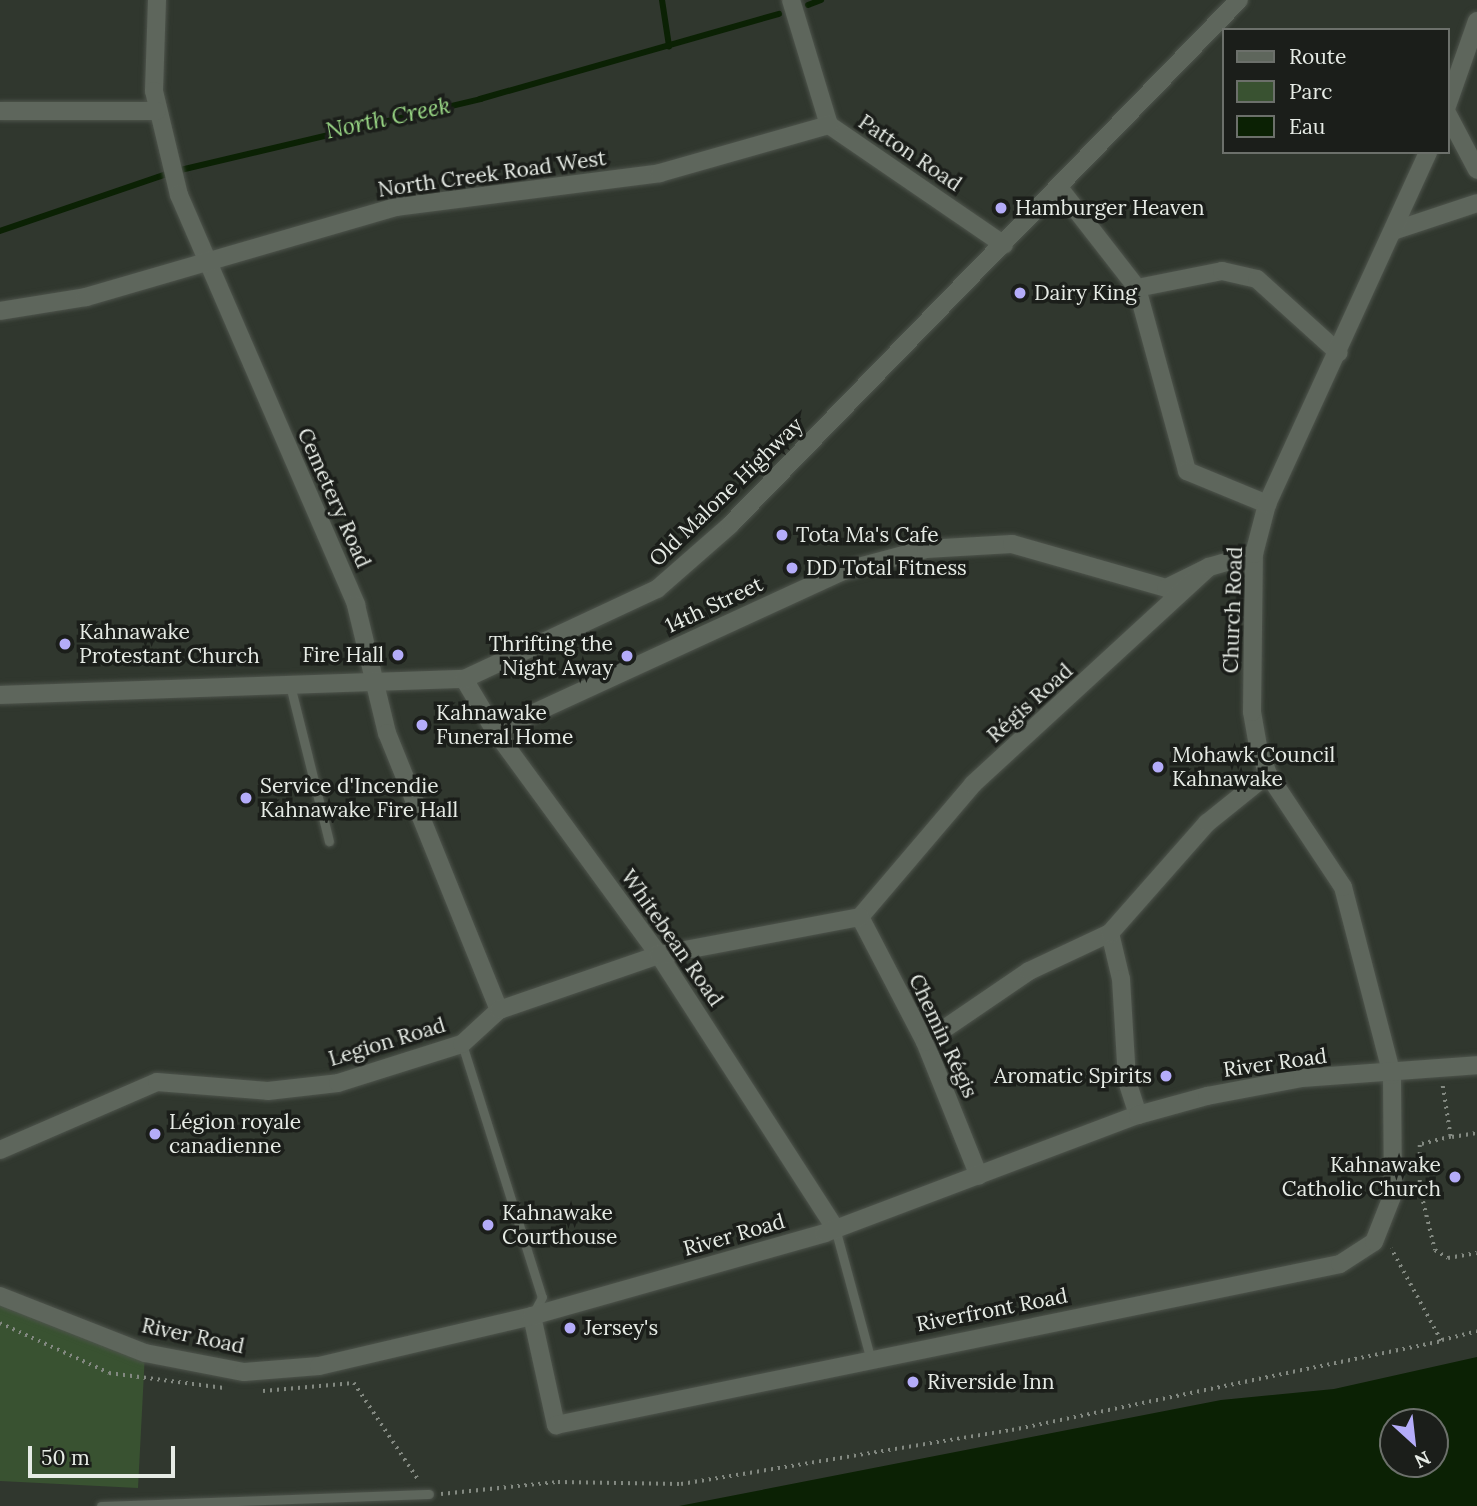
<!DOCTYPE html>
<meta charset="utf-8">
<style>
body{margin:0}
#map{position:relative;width:1477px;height:1506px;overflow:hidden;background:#30372e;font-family:Lora,serif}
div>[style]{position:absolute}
.green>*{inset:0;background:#395231}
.water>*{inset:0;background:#0b2104}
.stream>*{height:6px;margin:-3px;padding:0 3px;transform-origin:3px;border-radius:3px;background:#0b2104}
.path>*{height:3.5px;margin-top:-1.75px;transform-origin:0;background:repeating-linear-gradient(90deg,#838981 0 2px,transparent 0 7px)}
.roads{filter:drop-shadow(0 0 2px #4e544c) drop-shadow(0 0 2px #4e544c)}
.service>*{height:9px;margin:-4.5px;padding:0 4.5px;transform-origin:4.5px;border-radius:4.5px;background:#5e665c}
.minor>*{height:18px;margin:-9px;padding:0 9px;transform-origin:9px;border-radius:9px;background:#5e665c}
.tertiary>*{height:18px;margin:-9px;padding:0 9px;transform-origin:9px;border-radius:9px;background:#5e665c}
.dots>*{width:19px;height:19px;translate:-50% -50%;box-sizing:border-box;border:4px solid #1b1e1a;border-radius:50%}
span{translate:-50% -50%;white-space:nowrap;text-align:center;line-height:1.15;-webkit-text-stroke:7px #1b1e1a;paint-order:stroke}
.street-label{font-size:21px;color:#e6ebe5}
.poi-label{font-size:21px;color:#e6ebe5}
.left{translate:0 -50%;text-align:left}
.right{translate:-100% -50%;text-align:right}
.water-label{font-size:23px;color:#9ad886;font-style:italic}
.legend{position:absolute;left:1222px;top:28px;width:228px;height:126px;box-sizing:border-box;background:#1b1e1a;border:2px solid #6c706b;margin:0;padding:9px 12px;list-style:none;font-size:21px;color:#e6ebe5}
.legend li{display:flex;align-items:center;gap:14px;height:35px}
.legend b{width:35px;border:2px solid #6c706b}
.north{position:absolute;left:1379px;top:1408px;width:70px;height:70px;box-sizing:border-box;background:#1b1e1a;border:2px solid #6c706b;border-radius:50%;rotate:153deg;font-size:19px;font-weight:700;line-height:28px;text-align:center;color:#e6ebe5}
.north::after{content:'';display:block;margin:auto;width:24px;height:32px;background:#b4acf9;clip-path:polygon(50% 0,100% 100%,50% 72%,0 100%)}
.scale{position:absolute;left:28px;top:1446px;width:147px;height:32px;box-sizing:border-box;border:4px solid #e6ebe5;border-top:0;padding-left:9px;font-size:21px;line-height:24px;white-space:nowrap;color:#e6ebe5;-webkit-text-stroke:5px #1b1e1a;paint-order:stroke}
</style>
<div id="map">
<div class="green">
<i style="clip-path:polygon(0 1296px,145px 1353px,138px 1488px,0 1481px)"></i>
</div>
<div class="water">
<i style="clip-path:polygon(evenodd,1477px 1357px,1477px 1506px,679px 1506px,1221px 1400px,1334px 1389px,1477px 1357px,1393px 1422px,1435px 1422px,1435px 1464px,1393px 1464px,1393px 1422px)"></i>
</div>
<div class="stream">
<i style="left:662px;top:0;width:47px;rotate:81.3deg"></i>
<i style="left:808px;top:5px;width:14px;rotate:-21deg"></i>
<i style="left:0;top:231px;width:182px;rotate:-18.9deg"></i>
<i style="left:172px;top:172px;width:317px;rotate:-13.3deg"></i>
<i style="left:480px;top:99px;width:311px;rotate:-15.9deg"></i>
</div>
<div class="path">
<i style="left:1443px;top:1086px;width:52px;rotate:81.1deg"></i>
<i style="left:1451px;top:1137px;width:32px;rotate:166deg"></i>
<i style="left:1420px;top:1145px;width:43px;rotate:90deg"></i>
<i style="left:1420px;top:1188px;width:64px;rotate:76.4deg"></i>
<i style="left:1435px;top:1250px;width:15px;rotate:32deg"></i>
<i style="left:1448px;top:1258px;width:29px;rotate:-10deg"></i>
<i style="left:1452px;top:1137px;width:25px;rotate:-9deg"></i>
<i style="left:0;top:1323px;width:120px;rotate:24.6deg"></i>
<i style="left:109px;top:1373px;width:116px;rotate:7.4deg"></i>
<i style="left:1442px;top:1340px;width:36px;rotate:-14deg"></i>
<i style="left:263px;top:1391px;width:91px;rotate:-5deg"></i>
<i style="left:354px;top:1383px;width:118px;rotate:56.4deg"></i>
<i style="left:441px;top:1494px;width:118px;rotate:-5.9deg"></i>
<i style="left:558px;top:1482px;width:123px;rotate:0.9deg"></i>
<i style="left:681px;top:1484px;width:335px;rotate:-9.3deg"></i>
<i style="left:1012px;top:1430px;width:438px;rotate:-11.7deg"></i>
<i style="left:1441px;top:1341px;width:105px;rotate:-118.5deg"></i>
</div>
<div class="roads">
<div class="service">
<i style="left:290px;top:685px;width:161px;rotate:76deg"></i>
<i style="left:462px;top:1044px;width:265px;rotate:72.5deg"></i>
<i style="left:542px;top:1297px;width:19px;rotate:118deg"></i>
<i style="left:835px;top:1228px;width:134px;rotate:74.8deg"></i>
<i style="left:101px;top:1506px;width:328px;rotate:-2.1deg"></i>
</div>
<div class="minor">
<i style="left:157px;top:0;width:91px;rotate:91.9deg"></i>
<i style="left:154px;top:91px;width:107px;rotate:76.5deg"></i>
<i style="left:179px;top:195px;width:447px;rotate:66.6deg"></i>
<i style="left:356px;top:605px;width:132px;rotate:76.4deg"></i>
<i style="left:387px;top:733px;width:299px;rotate:68deg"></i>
<i style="left:791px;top:0;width:131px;rotate:73.1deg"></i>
<i style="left:829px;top:125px;width:212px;rotate:34.4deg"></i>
<i style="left:1447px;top:106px;width:90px;rotate:-70.6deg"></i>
<i style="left:0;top:111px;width:157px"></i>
<i style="left:1447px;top:113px;width:64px;rotate:62.2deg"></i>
<i style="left:1060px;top:189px;width:125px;rotate:52.1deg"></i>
<i style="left:1137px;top:288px;width:190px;rotate:74.7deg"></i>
<i style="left:1187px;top:471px;width:87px;rotate:22.4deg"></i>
<i style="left:1396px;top:230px;width:85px;rotate:-18.4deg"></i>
<i style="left:1137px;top:288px;width:87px;rotate:-11.3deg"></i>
<i style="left:1222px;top:271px;width:36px;rotate:13deg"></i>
<i style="left:1257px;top:279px;width:110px;rotate:42.1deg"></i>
<i style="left:0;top:311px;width:87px;rotate:-9.2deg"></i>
<i style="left:86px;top:297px;width:323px;rotate:-16.2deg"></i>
<i style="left:396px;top:207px;width:266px;rotate:-7.3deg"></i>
<i style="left:660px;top:173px;width:176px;rotate:-15.9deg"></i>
<i style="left:464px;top:679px;width:61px;rotate:59.2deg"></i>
<i style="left:495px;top:731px;width:278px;rotate:53.8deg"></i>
<i style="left:659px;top:955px;width:325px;rotate:57.2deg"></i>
<i style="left:495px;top:731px;width:380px;rotate:-24.7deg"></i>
<i style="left:840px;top:572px;width:89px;rotate:-15deg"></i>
<i style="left:926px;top:549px;width:86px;rotate:-3.3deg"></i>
<i style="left:1012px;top:544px;width:160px;rotate:15.9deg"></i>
<i style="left:1166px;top:588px;width:48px;rotate:-26deg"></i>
<i style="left:860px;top:917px;width:175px;rotate:-49.6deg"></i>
<i style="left:973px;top:784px;width:321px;rotate:-42.6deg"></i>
<i style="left:1209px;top:567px;width:47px;rotate:-16.1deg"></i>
<i style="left:860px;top:917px;width:141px;rotate:62.5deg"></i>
<i style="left:925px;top:1042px;width:144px;rotate:68.1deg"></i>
<i style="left:1110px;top:933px;width:47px;rotate:76.6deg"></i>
<i style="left:1121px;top:979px;width:102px;rotate:86.6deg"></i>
<i style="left:1127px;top:1081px;width:36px;rotate:72deg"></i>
<i style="left:925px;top:1042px;width:126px;rotate:-34.3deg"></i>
<i style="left:1029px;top:971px;width:89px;rotate:-25.1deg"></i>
<i style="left:1110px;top:933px;width:147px;rotate:-48.6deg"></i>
<i style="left:1207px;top:823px;width:78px;rotate:-38.8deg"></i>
<i style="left:0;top:1150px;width:171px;rotate:-23.4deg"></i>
<i style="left:157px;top:1082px;width:111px;rotate:4.6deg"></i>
<i style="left:268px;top:1091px;width:70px;rotate:-6.5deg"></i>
<i style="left:338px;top:1083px;width:130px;rotate:-17.5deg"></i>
<i style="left:462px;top:1044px;width:50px;rotate:-42.6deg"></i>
<i style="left:499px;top:1010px;width:169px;rotate:-19deg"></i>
<i style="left:659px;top:955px;width:205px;rotate:-10.7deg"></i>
<i style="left:532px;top:1316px;width:112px;rotate:77.6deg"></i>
<i style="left:556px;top:1425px;width:800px;rotate:-11.6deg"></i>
<i style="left:1340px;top:1264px;width:40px;rotate:-32.9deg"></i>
<i style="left:1374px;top:1242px;width:52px;rotate:-68.4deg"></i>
<i style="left:1393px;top:1194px;width:119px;rotate:-90.5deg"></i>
<i style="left:1392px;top:1075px;width:194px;rotate:-104.6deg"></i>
<i style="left:1343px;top:887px;width:136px;rotate:-123.6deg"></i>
<i style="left:1268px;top:774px;width:30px;rotate:-110deg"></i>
<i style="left:1258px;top:746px;width:35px;rotate:-100deg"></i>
<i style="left:1252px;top:712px;width:158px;rotate:-89.3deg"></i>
<i style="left:1254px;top:554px;width:52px;rotate:-75.4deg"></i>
<i style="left:1267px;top:504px;width:387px;rotate:-65.4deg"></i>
</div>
<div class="tertiary">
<i style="left:0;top:695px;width:464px;rotate:-2deg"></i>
<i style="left:464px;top:679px;width:213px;rotate:-25deg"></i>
<i style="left:657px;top:589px;width:97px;rotate:-41.2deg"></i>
<i style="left:730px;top:525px;width:731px;rotate:-45.89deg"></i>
<i style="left:0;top:1296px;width:156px;rotate:21.5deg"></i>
<i style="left:145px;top:1353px;width:101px;rotate:10.9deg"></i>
<i style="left:244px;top:1372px;width:75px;rotate:-4.6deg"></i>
<i style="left:319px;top:1366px;width:219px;rotate:-13.2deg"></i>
<i style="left:532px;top:1316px;width:305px;rotate:-15.8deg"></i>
<i style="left:825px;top:1233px;width:335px;rotate:-20.7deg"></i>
<i style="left:1138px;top:1115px;width:72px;rotate:-15.4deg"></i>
<i style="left:1207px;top:1096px;width:97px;rotate:-10.7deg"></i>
<i style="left:1302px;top:1078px;width:175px;rotate:-4.2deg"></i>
</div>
</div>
<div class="dots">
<i style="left:1001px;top:208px;background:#b4acf9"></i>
<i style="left:1020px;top:293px;background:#b4acf9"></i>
<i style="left:782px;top:535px;background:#b4acf9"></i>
<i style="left:792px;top:568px;background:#b4acf9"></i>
<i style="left:65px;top:644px;background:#b4acf9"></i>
<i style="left:398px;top:655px;background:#b4acf9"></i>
<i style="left:627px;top:656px;background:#b4acf9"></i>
<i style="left:422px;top:725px;background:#b4acf9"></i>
<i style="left:1158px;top:767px;background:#b4acf9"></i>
<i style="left:246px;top:798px;background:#b4acf9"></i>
<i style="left:1166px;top:1076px;background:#b4acf9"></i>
<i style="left:155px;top:1134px;background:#b4acf9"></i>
<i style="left:1455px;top:1177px;background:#b4acf9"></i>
<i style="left:488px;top:1225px;background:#b4acf9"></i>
<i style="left:570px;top:1328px;background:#b4acf9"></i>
<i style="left:913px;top:1382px;background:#b4acf9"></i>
</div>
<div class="street-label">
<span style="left:910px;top:153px;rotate:34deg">Patton Road</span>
<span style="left:492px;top:174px;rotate:-8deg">North Creek Road West</span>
<span style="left:726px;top:492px;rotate:-44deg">Old Malone Highway</span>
<span style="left:334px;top:498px;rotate:66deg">Cemetery Road</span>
<span style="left:714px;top:605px;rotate:-25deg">14th Street</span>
<span style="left:1233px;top:610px;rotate:-88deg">Church Road</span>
<span style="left:1030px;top:703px;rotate:-42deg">Régis Road</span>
<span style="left:672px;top:938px;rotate:55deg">Whitebean Road</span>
<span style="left:943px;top:1036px;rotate:65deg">Chemin Régis</span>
<span style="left:387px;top:1042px;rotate:-17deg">Legion Road</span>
<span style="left:1275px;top:1063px;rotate:-8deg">River Road</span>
<span style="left:734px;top:1235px;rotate:-16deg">River Road</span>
<span style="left:992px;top:1310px;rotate:-11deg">Riverfront Road</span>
<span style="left:193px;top:1336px;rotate:12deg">River Road</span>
</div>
<div class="poi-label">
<span class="left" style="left:1015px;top:208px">Hamburger Heaven</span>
<span class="left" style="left:1034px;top:293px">Dairy King</span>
<span class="left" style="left:796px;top:535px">Tota Ma's Cafe</span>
<span class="left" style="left:806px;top:568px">DD Total Fitness</span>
<span class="left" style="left:79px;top:644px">Kahnawake<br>Protestant Church</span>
<span class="right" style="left:613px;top:656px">Thrifting the<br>Night Away</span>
<span class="right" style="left:384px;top:655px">Fire Hall</span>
<span class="left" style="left:436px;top:725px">Kahnawake<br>Funeral Home</span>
<span class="left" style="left:1172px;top:767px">Mohawk Council<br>Kahnawake</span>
<span class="left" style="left:260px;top:798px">Service d'Incendie<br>Kahnawake Fire Hall</span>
<span class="right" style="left:1152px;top:1076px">Aromatic Spirits</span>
<span class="left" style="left:169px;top:1134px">Légion royale<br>canadienne</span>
<span class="right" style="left:1441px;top:1177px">Kahnawake<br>Catholic Church</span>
<span class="left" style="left:502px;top:1225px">Kahnawake<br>Courthouse</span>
<span class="left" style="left:584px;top:1328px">Jersey's</span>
<span class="left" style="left:927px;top:1382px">Riverside Inn</span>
</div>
<div class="water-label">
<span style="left:388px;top:118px;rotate:-12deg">North Creek</span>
</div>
<ul class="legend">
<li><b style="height:9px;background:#5e665c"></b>Route</li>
<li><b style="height:19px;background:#395231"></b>Parc</li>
<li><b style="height:19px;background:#0b2104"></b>Eau</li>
</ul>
<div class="north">N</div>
<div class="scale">50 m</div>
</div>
